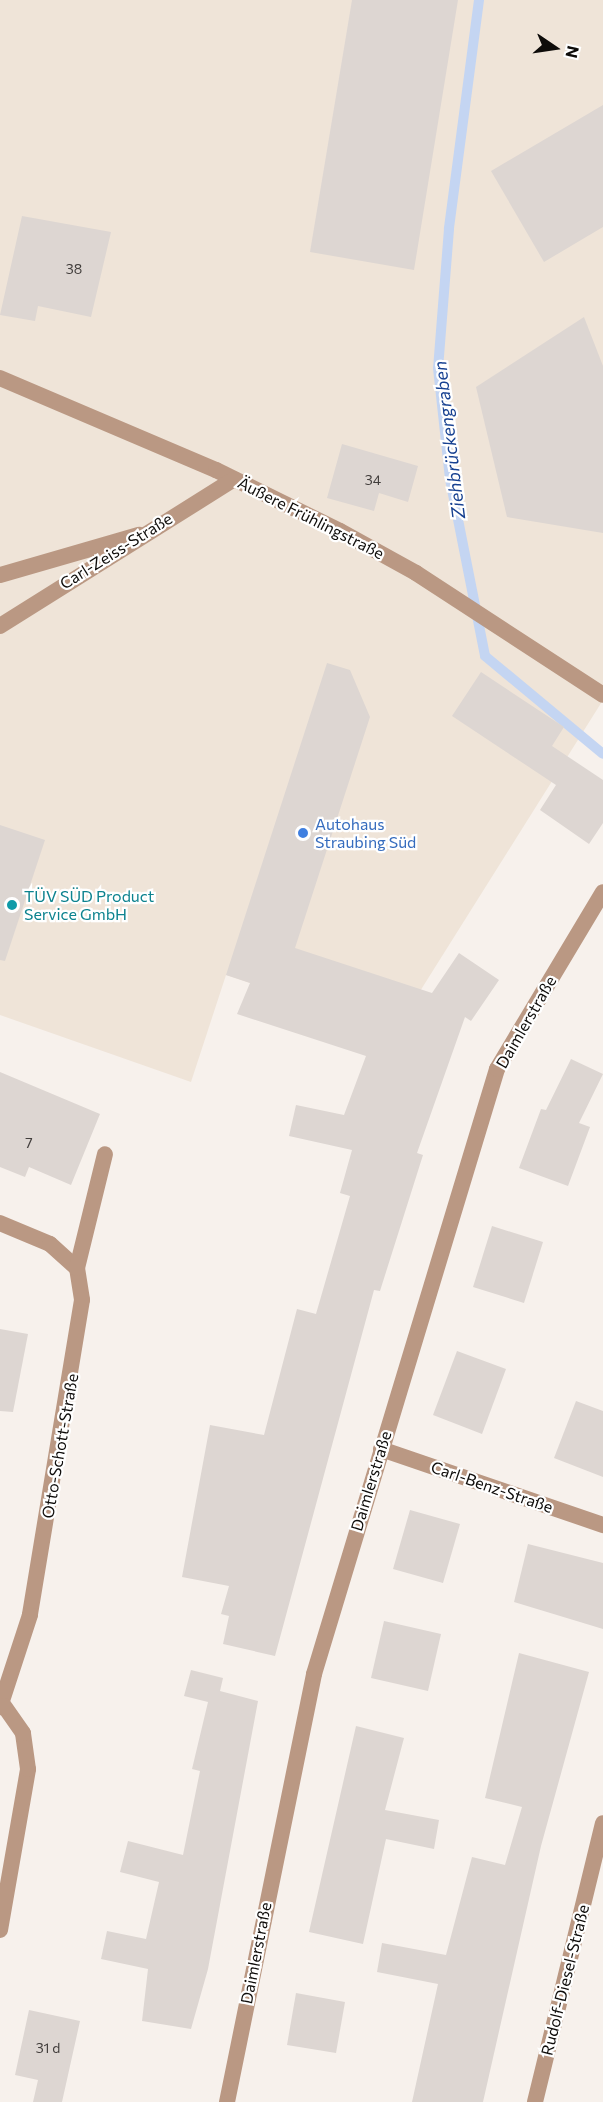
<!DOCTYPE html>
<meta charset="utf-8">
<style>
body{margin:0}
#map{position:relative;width:603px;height:2102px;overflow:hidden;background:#f7f1ec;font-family:Commissioner,sans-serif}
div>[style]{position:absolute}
.built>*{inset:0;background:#efe4d8}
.stream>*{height:10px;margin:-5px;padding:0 5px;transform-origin:5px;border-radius:5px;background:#c4d5f2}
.building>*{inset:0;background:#ddd6d2}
.service>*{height:16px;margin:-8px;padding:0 8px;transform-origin:8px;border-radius:8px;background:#ba9883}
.minor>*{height:16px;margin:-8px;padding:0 8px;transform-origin:8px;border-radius:8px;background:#ba9883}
.dots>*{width:16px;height:16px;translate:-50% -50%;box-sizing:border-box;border:3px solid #fff;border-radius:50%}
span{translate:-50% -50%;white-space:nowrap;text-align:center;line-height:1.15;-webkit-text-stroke:4.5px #fff;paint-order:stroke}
.number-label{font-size:14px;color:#423e3c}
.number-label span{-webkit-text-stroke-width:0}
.street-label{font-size:16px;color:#0e0c0a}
.shop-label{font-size:16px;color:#366cbe}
.left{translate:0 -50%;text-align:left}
.culture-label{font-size:16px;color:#0d838f}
.water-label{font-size:18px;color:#174191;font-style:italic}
.north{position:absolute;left:525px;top:18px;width:60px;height:60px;-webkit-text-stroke:4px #fff;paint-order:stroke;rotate:103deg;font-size:16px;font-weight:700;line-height:24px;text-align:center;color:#0e0c0a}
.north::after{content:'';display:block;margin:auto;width:21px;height:27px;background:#0e0c0a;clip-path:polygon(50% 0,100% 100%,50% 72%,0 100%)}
</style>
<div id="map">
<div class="built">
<i style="clip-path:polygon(0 0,603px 0,603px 700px,395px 1031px,226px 975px,191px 1082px,0 1015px)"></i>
</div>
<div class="stream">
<i style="left:479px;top:0;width:231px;rotate:97.5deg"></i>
<i style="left:449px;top:229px;width:139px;rotate:94.5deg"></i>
<i style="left:438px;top:368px;width:112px;rotate:83.8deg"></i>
<i style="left:450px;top:479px;width:180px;rotate:78.8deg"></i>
<i style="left:485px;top:656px;width:153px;rotate:39.7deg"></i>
</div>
<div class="building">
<i style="clip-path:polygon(352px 0,458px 0,414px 270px,310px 252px)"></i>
<i style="clip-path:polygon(603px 105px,603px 227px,544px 262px,491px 171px)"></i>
<i style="clip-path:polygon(22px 216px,111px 232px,91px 317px,38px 306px,35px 321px,0 315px)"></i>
<i style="clip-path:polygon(584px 317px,603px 366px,603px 533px,507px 517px,476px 387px)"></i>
<i style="clip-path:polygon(342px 444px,418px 466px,408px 502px,379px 493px,374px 511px,327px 498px)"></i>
<i style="clip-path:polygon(327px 663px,350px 670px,370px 717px,295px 948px,432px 993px,459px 953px,499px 980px,471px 1021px,465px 1017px,417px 1153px,423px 1155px,380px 1291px,374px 1290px,275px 1656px,223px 1644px,229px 1616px,221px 1614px,229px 1586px,182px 1577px,210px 1425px,264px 1435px,297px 1309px,316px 1314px,350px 1196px,340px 1193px,352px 1150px,289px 1136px,296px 1105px,344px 1115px,366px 1056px,237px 1014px,250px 983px,226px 975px)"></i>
<i style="clip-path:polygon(481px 672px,564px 727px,552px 746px,603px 780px,603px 823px,589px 844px,540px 810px,556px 785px,452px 716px)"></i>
<i style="clip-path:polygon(0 825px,45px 840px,5px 961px,0 960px)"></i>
<i style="clip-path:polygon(571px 1059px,603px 1074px,579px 1123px,590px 1127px,568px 1186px,519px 1168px,541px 1109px,546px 1110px)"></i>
<i style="clip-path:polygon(0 1072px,100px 1114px,71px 1185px,29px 1167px,25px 1177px,0 1167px)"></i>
<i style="clip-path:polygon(492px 1226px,543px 1242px,524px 1303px,473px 1287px)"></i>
<i style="clip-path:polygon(0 1329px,28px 1334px,13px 1412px,0 1411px)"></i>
<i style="clip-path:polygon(457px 1351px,506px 1369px,482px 1434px,433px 1415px)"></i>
<i style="clip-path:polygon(576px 1401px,603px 1411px,603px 1477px,554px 1458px)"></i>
<i style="clip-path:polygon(410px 1510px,460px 1524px,443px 1583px,393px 1569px)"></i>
<i style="clip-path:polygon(528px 1544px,603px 1563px,603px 1629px,514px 1602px)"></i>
<i style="clip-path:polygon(384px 1621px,441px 1634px,428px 1691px,371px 1678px)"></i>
<i style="clip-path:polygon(519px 1653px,589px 1672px,541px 1846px,483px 2102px,412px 2102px,438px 1984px,377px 1972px,382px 1943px,446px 1955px,472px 1857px,505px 1865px,522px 1807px,485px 1798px)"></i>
<i style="clip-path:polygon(191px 1670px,223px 1678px,220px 1691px,258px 1701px,208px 1969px,191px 2029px,142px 2021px,148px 1969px,101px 1959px,107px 1931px,146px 1939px,159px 1882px,120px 1872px,128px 1841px,183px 1855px,200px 1771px,192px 1769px,208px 1702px,184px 1696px)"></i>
<i style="clip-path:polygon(356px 1726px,404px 1738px,385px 1810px,439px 1820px,434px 1849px,386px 1839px,363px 1944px,309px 1932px)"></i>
<i style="clip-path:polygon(296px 1993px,345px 2002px,336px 2053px,287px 2045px)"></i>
<i style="clip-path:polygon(29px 2010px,80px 2021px,62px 2102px,33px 2102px,38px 2080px,15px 2075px)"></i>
</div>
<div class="service">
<i style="left:0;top:575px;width:145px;rotate:-16.1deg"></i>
</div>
<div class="minor">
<i style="left:0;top:378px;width:235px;rotate:23.1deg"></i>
<i style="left:216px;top:470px;width:138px;rotate:26.2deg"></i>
<i style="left:340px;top:531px;width:87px;rotate:28.9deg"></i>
<i style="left:416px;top:573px;width:223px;rotate:33.1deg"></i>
<i style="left:0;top:626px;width:276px;rotate:-32.1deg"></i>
<i style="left:0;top:1223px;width:54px;rotate:22.8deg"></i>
<i style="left:50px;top:1244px;width:36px;rotate:42deg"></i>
<i style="left:77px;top:1268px;width:32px;rotate:81deg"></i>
<i style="left:82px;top:1300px;width:319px;rotate:99.4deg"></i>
<i style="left:30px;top:1615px;width:97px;rotate:108.1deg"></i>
<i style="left:77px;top:1268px;width:117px;rotate:-76.2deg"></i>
<i style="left:381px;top:1449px;width:235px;rotate:18.9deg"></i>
<i style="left:0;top:1930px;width:163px;rotate:-80.1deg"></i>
<i style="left:28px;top:1769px;width:36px;rotate:-98deg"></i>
<i style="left:23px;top:1733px;width:33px;rotate:-125deg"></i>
<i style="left:227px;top:2102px;width:437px;rotate:-78.5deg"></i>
<i style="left:314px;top:1674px;width:632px;rotate:-73.17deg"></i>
<i style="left:497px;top:1069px;width:206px;rotate:-59.1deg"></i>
<i style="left:535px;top:2102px;width:287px;rotate:-76.3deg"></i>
</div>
<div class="dots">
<i style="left:303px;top:833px;background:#3f7fe0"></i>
<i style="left:12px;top:905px;background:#0f9aa8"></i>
</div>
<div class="number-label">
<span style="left:74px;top:269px">38</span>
<span style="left:373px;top:480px">34</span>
<span style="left:29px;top:1143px">7</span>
<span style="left:48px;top:2048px">31 d</span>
</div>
<div class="street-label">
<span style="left:311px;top:518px;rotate:27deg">Äußere Frühlingstraße</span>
<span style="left:116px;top:551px;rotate:-32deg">Carl-Zeiss-Straße</span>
<span style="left:526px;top:1022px;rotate:-60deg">Daimlerstraße</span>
<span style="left:60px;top:1446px;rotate:-80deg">Otto-Schott-Straße</span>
<span style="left:371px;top:1481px;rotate:-73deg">Daimlerstraße</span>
<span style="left:492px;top:1487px;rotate:19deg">Carl-Benz-Straße</span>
<span style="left:256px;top:1953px;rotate:-79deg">Daimlerstraße</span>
<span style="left:565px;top:1980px;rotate:-76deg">Rudolf-Diesel-Straße</span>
</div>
<div class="shop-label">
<span class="left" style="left:315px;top:833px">Autohaus<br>Straubing Süd</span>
</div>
<div class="culture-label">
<span class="left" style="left:24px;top:905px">TÜV SÜD Product<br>Service GmbH</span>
</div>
<div class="water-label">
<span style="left:449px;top:440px;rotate:-97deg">Ziehbrückengraben</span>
</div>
<div class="north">N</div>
</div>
